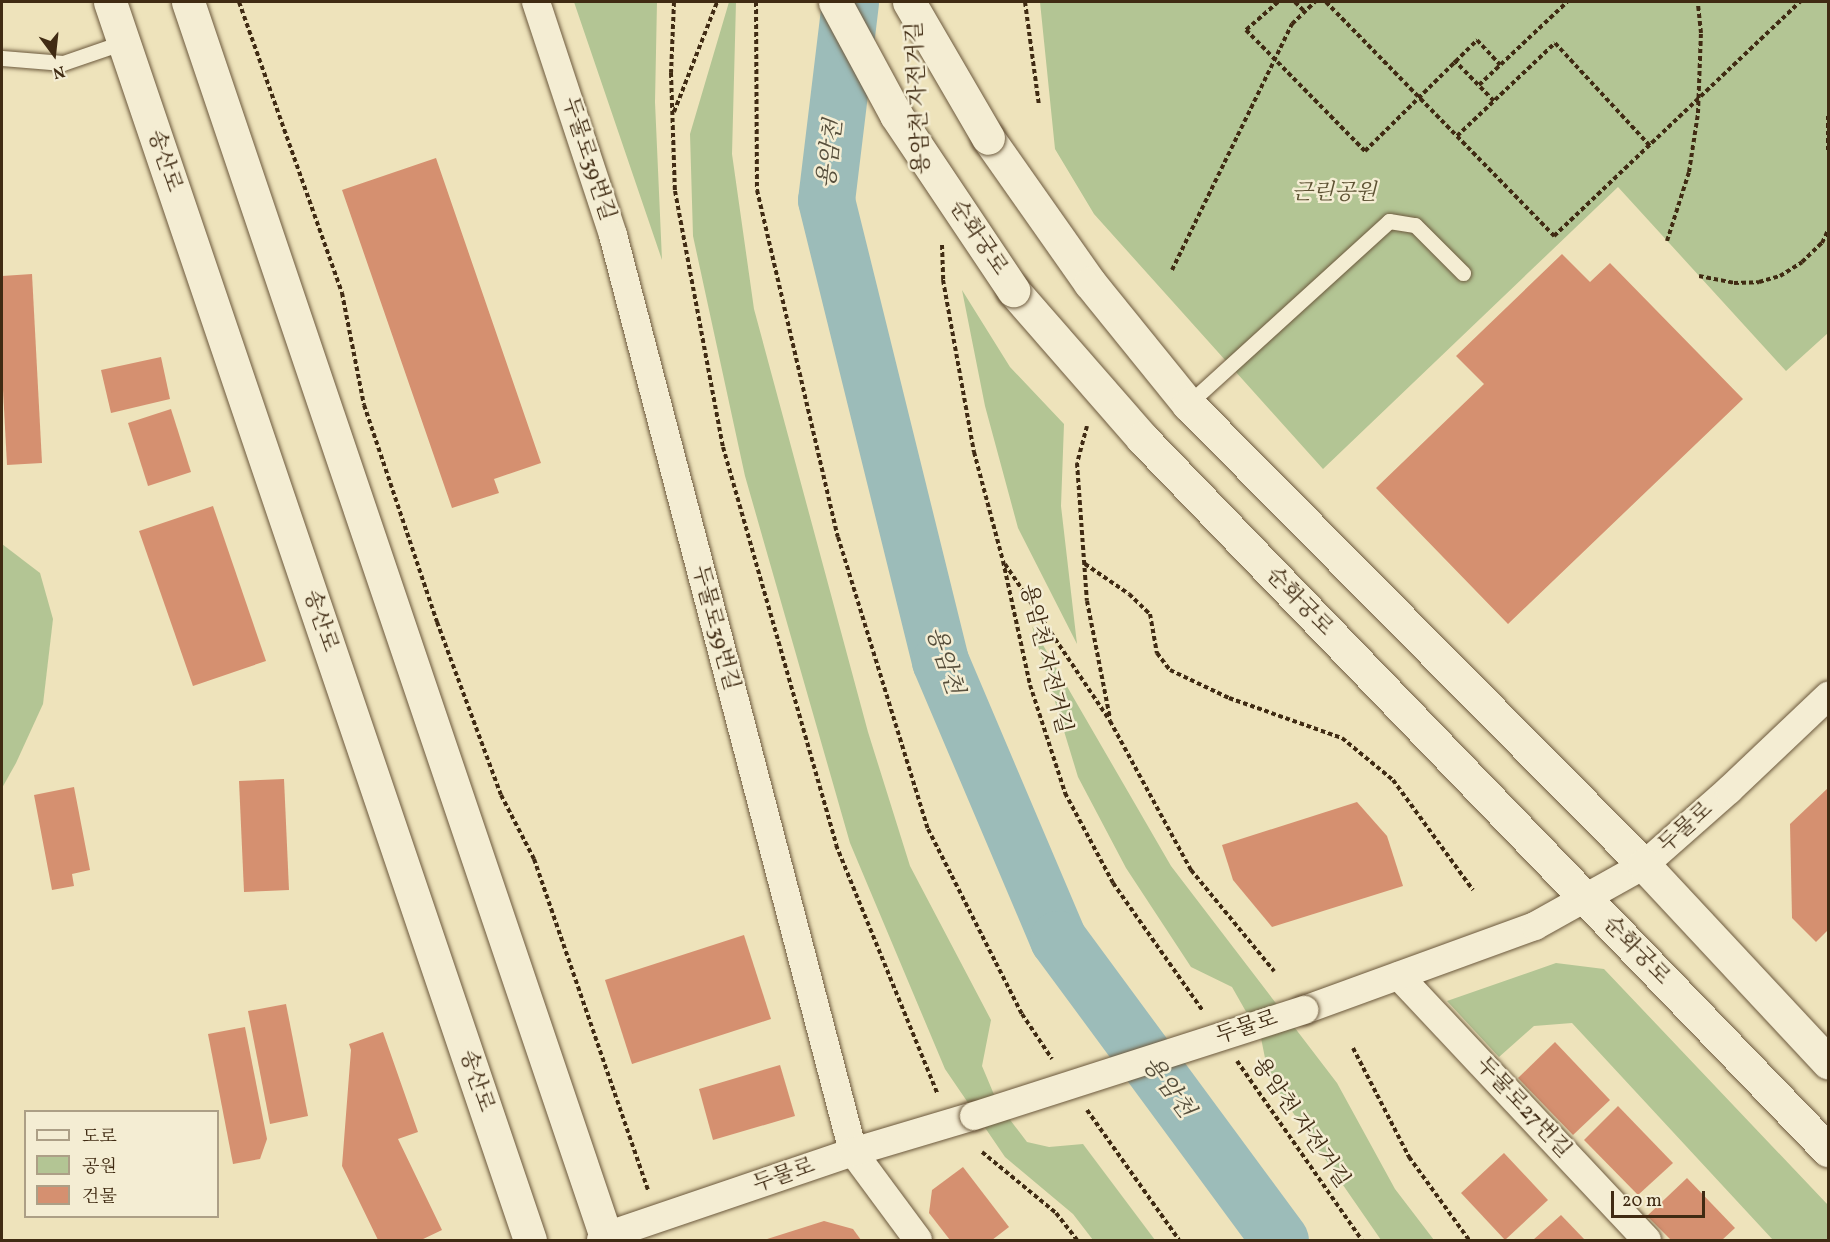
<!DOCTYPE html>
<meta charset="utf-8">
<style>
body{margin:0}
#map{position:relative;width:1830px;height:1242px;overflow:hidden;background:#eee3bb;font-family:Vollkorn,"Noto Serif KR",serif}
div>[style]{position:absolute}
.green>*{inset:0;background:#b3c594}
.river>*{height:57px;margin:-28.5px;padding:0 28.5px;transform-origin:28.5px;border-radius:28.5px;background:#9cbcb9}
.building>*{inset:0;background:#d59070}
.path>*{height:4px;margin-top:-2px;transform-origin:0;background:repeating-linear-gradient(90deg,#402b13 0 4.5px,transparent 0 7.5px)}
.roads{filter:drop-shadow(0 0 2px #6c593d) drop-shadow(0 0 2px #6c593d)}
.service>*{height:15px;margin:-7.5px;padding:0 7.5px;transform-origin:7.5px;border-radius:7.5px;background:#f4edd3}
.minor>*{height:28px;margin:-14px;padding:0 14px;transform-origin:14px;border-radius:14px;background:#f4edd3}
.tertiary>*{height:33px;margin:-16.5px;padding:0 16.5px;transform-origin:16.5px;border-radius:16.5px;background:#f4edd3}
.bridges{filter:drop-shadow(0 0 2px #6c593d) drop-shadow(0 0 2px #6c593d)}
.minor-bridge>*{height:28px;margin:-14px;padding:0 14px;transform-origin:14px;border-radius:14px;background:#f4edd3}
.tertiary-bridge>*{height:33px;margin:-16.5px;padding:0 16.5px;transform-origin:16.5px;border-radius:16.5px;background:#f4edd3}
span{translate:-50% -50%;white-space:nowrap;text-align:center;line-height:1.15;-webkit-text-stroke:5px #f4edd3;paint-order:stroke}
.street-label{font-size:22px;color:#402b13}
.park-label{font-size:22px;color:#5d5233;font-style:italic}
.water-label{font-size:24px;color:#574f3c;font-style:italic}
.frame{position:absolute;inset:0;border:3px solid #402b13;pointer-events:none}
.legend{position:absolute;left:24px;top:1110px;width:195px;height:108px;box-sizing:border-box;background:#f4edd3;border:2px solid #ac9f86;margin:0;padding:8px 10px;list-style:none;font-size:18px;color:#402b13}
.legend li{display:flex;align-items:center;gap:12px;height:30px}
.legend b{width:30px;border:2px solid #ac9f86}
.north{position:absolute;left:24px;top:24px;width:60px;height:60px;-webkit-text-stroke:4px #f4edd3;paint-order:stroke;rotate:165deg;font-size:16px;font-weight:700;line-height:24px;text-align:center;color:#402b13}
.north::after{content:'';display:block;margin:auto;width:21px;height:27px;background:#402b13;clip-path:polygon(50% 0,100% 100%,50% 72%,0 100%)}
.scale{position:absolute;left:1611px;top:1191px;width:94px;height:27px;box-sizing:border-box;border:3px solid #402b13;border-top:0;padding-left:8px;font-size:18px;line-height:21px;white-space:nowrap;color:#402b13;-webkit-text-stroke:4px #f4edd3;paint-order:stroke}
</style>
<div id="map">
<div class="green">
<i style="clip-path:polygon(574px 2px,657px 2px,655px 102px,662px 260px)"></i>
<i style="clip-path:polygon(729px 2px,736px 2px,732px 154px,754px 309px,868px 732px,910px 866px,991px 1020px,982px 1066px,998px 1104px,1027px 1142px,1049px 1147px,1083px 1144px,1155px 1240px,1093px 1240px,1073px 1214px,1005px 1157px,945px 1069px,850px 843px,745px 476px,693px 236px,690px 134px)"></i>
<i style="clip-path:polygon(1040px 2px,1828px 2px,1828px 333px,1786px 371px,1618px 187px,1323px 469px,1094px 214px,1055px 149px)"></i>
<i style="clip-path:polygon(962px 290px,1010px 367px,1064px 424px,1061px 506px,1077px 644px,1018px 528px,985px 406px)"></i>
<i style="clip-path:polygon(2px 544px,40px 573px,53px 619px,43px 704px,16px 763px,2px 788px)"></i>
<i style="clip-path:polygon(1032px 626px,1171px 866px,1337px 1083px,1395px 1189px,1434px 1240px,1381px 1240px,1269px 1078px,1261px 1038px,1232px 987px,1191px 967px,1126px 868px,1078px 777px)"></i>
<i style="clip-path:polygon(1556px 963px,1604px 969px,1828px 1205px,1828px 1240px,1773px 1240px,1572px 1023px,1534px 1026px,1499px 1057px,1447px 1001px)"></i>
</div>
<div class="river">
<i style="left:850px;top:2px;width:199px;rotate:96.9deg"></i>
<i style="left:826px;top:200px;width:475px;rotate:76.1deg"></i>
<i style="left:940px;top:661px;width:302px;rotate:67deg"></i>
<i style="left:1058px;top:939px;width:374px;rotate:53.6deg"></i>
</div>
<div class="building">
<i style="clip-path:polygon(436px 158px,541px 463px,494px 479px,499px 493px,452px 508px,342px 190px)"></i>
<i style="clip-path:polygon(1562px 254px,1590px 282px,1610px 263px,1743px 399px,1508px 624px,1376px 488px,1484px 384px,1456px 356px)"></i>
<i style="clip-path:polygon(32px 274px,42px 463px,7px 465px,2px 371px,2px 276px)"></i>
<i style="clip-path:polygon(161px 357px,170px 399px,111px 413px,101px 370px)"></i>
<i style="clip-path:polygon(171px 409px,191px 472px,148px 486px,128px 423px)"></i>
<i style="clip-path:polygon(213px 506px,266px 661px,193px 686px,139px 531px)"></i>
<i style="clip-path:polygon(284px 779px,289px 890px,244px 892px,239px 781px)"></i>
<i style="clip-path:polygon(74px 787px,90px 870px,72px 874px,74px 886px,52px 890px,34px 795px)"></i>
<i style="clip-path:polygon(1828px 788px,1828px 930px,1816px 942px,1792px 918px,1790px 824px)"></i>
<i style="clip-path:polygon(1357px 802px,1387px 836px,1403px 886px,1272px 927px,1233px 880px,1222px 845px)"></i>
<i style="clip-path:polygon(744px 935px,771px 1019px,632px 1064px,605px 980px)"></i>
<i style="clip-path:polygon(286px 1004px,308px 1116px,270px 1124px,248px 1011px)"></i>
<i style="clip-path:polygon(245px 1027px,267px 1139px,260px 1159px,233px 1164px,208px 1034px)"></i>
<i style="clip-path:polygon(383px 1032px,418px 1132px,398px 1139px,442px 1230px,421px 1240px,378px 1240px,342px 1166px,351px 1050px,349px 1044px)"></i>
<i style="clip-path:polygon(1555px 1042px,1610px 1100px,1573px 1135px,1518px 1078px)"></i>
<i style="clip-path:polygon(780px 1065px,795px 1116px,713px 1140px,699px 1089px)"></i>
<i style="clip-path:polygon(1618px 1106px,1673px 1163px,1638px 1195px,1584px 1140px)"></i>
<i style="clip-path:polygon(1504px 1153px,1548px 1200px,1505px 1240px,1461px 1193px)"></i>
<i style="clip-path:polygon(963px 1167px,1009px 1227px,992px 1240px,950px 1240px,929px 1213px,932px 1190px)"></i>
<i style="clip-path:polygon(1687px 1178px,1735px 1228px,1722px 1240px,1671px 1240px,1647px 1216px)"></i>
<i style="clip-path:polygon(1561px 1215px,1585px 1240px,1533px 1240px)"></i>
<i style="clip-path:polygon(824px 1221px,853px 1229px,861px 1240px,764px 1240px)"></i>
</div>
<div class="path">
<i style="left:239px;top:2px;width:309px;rotate:70.5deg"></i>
<i style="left:342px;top:293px;width:114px;rotate:78.9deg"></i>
<i style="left:364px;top:405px;width:229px;rotate:71.4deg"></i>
<i style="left:437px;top:622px;width:184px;rotate:69.7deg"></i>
<i style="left:501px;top:795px;width:72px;rotate:62.7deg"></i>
<i style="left:534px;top:859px;width:350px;rotate:71deg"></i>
<i style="left:674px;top:2px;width:71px;rotate:92.4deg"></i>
<i style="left:671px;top:73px;width:118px;rotate:88.1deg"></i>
<i style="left:675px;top:191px;width:260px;rotate:79.4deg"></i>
<i style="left:723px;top:447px;width:414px;rotate:74.1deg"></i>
<i style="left:836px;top:845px;width:268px;rotate:67.8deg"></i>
<i style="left:756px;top:2px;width:188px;rotate:89.7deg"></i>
<i style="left:757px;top:190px;width:356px;rotate:76.9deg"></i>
<i style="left:838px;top:537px;width:306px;rotate:72.9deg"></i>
<i style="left:928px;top:829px;width:208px;rotate:63.1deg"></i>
<i style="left:1022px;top:1014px;width:54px;rotate:56.3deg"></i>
<i style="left:1025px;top:2px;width:104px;rotate:82.3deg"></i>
<i style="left:1278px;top:2px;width:43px;rotate:138.8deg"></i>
<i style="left:1246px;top:30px;width:170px;rotate:45.5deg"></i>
<i style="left:1365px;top:151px;width:158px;rotate:-44.7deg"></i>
<i style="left:1477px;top:40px;width:34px;rotate:47deg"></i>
<i style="left:1295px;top:2px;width:14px;rotate:45deg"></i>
<i style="left:1326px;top:2px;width:327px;rotate:45.7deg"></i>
<i style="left:1554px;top:236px;width:340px;rotate:-43.6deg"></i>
<i style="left:1454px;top:60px;width:57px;rotate:45.7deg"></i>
<i style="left:1479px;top:85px;width:121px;rotate:-43.3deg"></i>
<i style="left:674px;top:112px;width:118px;rotate:-68.6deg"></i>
<i style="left:1828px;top:116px;width:36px;rotate:90deg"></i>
<i style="left:1457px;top:136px;width:135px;rotate:-43.5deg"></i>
<i style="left:1555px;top:43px;width:140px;rotate:47.3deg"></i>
<i style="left:1667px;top:241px;width:72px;rotate:-72.3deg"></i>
<i style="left:1689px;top:172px;width:60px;rotate:-81.3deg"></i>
<i style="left:1698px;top:113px;width:80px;rotate:-87.9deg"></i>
<i style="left:1701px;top:33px;width:31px;rotate:-96deg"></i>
<i style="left:942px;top:245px;width:35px;rotate:88deg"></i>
<i style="left:943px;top:280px;width:175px;rotate:79.8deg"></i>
<i style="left:974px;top:452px;width:113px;rotate:75.1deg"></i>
<i style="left:1003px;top:561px;width:127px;rotate:77.7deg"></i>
<i style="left:1030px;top:685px;width:114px;rotate:72deg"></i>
<i style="left:1065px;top:793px;width:102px;rotate:61.9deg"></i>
<i style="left:1113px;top:883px;width:156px;rotate:54.9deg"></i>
<i style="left:1172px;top:270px;width:274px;rotate:-64deg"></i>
<i style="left:1292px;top:24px;width:32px;rotate:-44deg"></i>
<i style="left:1699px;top:276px;width:36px;rotate:11deg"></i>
<i style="left:1734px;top:283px;width:25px;rotate:-2deg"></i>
<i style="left:1759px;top:282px;width:22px;rotate:-16deg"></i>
<i style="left:1780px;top:276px;width:26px;rotate:-32deg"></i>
<i style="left:1802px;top:262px;width:28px;rotate:-44deg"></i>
<i style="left:1822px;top:243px;width:14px;rotate:-65deg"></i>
<i style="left:1087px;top:426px;width:38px;rotate:105deg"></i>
<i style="left:1077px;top:463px;width:138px;rotate:85.9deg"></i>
<i style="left:1087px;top:601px;width:119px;rotate:78.9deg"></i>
<i style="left:1005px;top:564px;width:189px;rotate:56.2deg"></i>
<i style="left:1110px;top:721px;width:170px;rotate:61.5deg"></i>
<i style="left:1191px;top:870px;width:131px;rotate:50.6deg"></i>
<i style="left:1085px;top:564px;width:53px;rotate:34.3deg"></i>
<i style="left:1129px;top:594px;width:29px;rotate:44deg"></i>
<i style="left:1150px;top:614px;width:40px;rotate:80deg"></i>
<i style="left:1157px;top:653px;width:21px;rotate:53deg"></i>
<i style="left:1170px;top:670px;width:65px;rotate:25.4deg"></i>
<i style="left:1229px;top:698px;width:120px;rotate:19.5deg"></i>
<i style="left:1342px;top:738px;width:66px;rotate:39.5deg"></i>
<i style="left:1393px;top:780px;width:136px;rotate:54deg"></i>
<i style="left:1353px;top:1048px;width:123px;rotate:62.8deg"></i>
<i style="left:1409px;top:1157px;width:102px;rotate:54.1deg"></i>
<i style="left:1237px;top:1061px;width:218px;rotate:55.1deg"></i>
<i style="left:1087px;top:1110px;width:159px;rotate:54.7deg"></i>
<i style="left:982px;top:1152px;width:96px;rotate:39.5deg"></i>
<i style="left:1056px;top:1213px;width:34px;rotate:52deg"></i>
</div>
<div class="roads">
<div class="service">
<i style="left:2px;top:58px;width:61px;rotate:4.7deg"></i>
<i style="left:63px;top:63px;width:65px;rotate:-19deg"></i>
<i style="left:1188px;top:404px;width:272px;rotate:-42.3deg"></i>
<i style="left:1389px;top:221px;width:26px;rotate:9deg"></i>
<i style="left:1415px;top:225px;width:68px;rotate:45deg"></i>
</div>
<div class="minor">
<i style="left:536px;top:2px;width:245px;rotate:71.7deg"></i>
<i style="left:613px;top:235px;width:948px;rotate:75.33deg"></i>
<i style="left:853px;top:1152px;width:109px;rotate:53.5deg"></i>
<i style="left:1399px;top:976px;width:362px;rotate:46.8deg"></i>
<i style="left:1304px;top:1010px;width:246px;rotate:-20deg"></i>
<i style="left:1535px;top:926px;width:125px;rotate:-29.2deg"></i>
<i style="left:1644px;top:865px;width:113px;rotate:-41.4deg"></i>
<i style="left:1729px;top:790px;width:137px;rotate:-43.5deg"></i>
<i style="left:601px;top:1240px;width:6px;rotate:-39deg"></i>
<i style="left:606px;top:1236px;width:261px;rotate:-18.8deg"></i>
<i style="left:853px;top:1152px;width:126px;rotate:-16.6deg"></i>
</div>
<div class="tertiary">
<i style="left:110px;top:2px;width:1307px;rotate:71.26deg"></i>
<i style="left:188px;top:2px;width:1307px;rotate:71.3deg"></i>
<i style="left:988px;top:138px;width:177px;rotate:54.9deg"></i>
<i style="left:1090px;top:283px;width:156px;rotate:51deg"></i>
<i style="left:1188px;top:404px;width:648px;rotate:45.31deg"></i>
<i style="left:1644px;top:865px;width:270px;rotate:47deg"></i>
<i style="left:1013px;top:290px;width:196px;rotate:48.9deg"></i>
<i style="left:1142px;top:438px;width:989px;rotate:46.07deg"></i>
</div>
</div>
<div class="bridges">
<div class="minor-bridge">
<i style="left:974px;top:1116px;width:347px;rotate:-17.8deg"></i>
</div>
<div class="tertiary-bridge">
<i style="left:835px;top:2px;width:128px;rotate:61.6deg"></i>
<i style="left:896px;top:115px;width:211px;rotate:56.2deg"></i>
<i style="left:909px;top:2px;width:157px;rotate:59.8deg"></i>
</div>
</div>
<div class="street-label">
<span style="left:919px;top:98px;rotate:-93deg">용암천 자전거길</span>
<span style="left:588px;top:159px;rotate:72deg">두물로39번길</span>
<span style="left:164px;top:161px;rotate:71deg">송산로</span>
<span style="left:978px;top:238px;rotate:56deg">순화궁로</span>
<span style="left:1299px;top:602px;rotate:46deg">순화궁로</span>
<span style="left:320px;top:621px;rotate:71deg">송산로</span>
<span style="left:715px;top:628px;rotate:75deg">두물로39번길</span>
<span style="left:1045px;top:659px;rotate:76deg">용암천 자전거길</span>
<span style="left:1686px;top:828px;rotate:-42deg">두물로</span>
<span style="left:1636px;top:951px;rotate:46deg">순화궁로</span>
<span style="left:1247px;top:1028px;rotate:-18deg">두물로</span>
<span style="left:476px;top:1081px;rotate:71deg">송산로</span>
<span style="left:1523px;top:1108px;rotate:47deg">두물로27번길</span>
<span style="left:1300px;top:1123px;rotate:55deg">용암천 자전거길</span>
<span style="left:784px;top:1176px;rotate:-19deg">두물로</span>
</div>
<div class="park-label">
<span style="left:1334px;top:194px">근린공원</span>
</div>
<div class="water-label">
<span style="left:832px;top:154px;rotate:-83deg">용암천</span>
<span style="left:943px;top:661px;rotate:72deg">용암천</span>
<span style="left:1167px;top:1088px;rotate:54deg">용암천</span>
</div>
<div class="frame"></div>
<ul class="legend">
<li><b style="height:8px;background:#f4edd3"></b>도로</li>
<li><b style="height:16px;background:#b3c594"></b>공원</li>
<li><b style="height:16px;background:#d59070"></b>건물</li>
</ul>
<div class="north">N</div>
<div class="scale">20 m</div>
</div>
